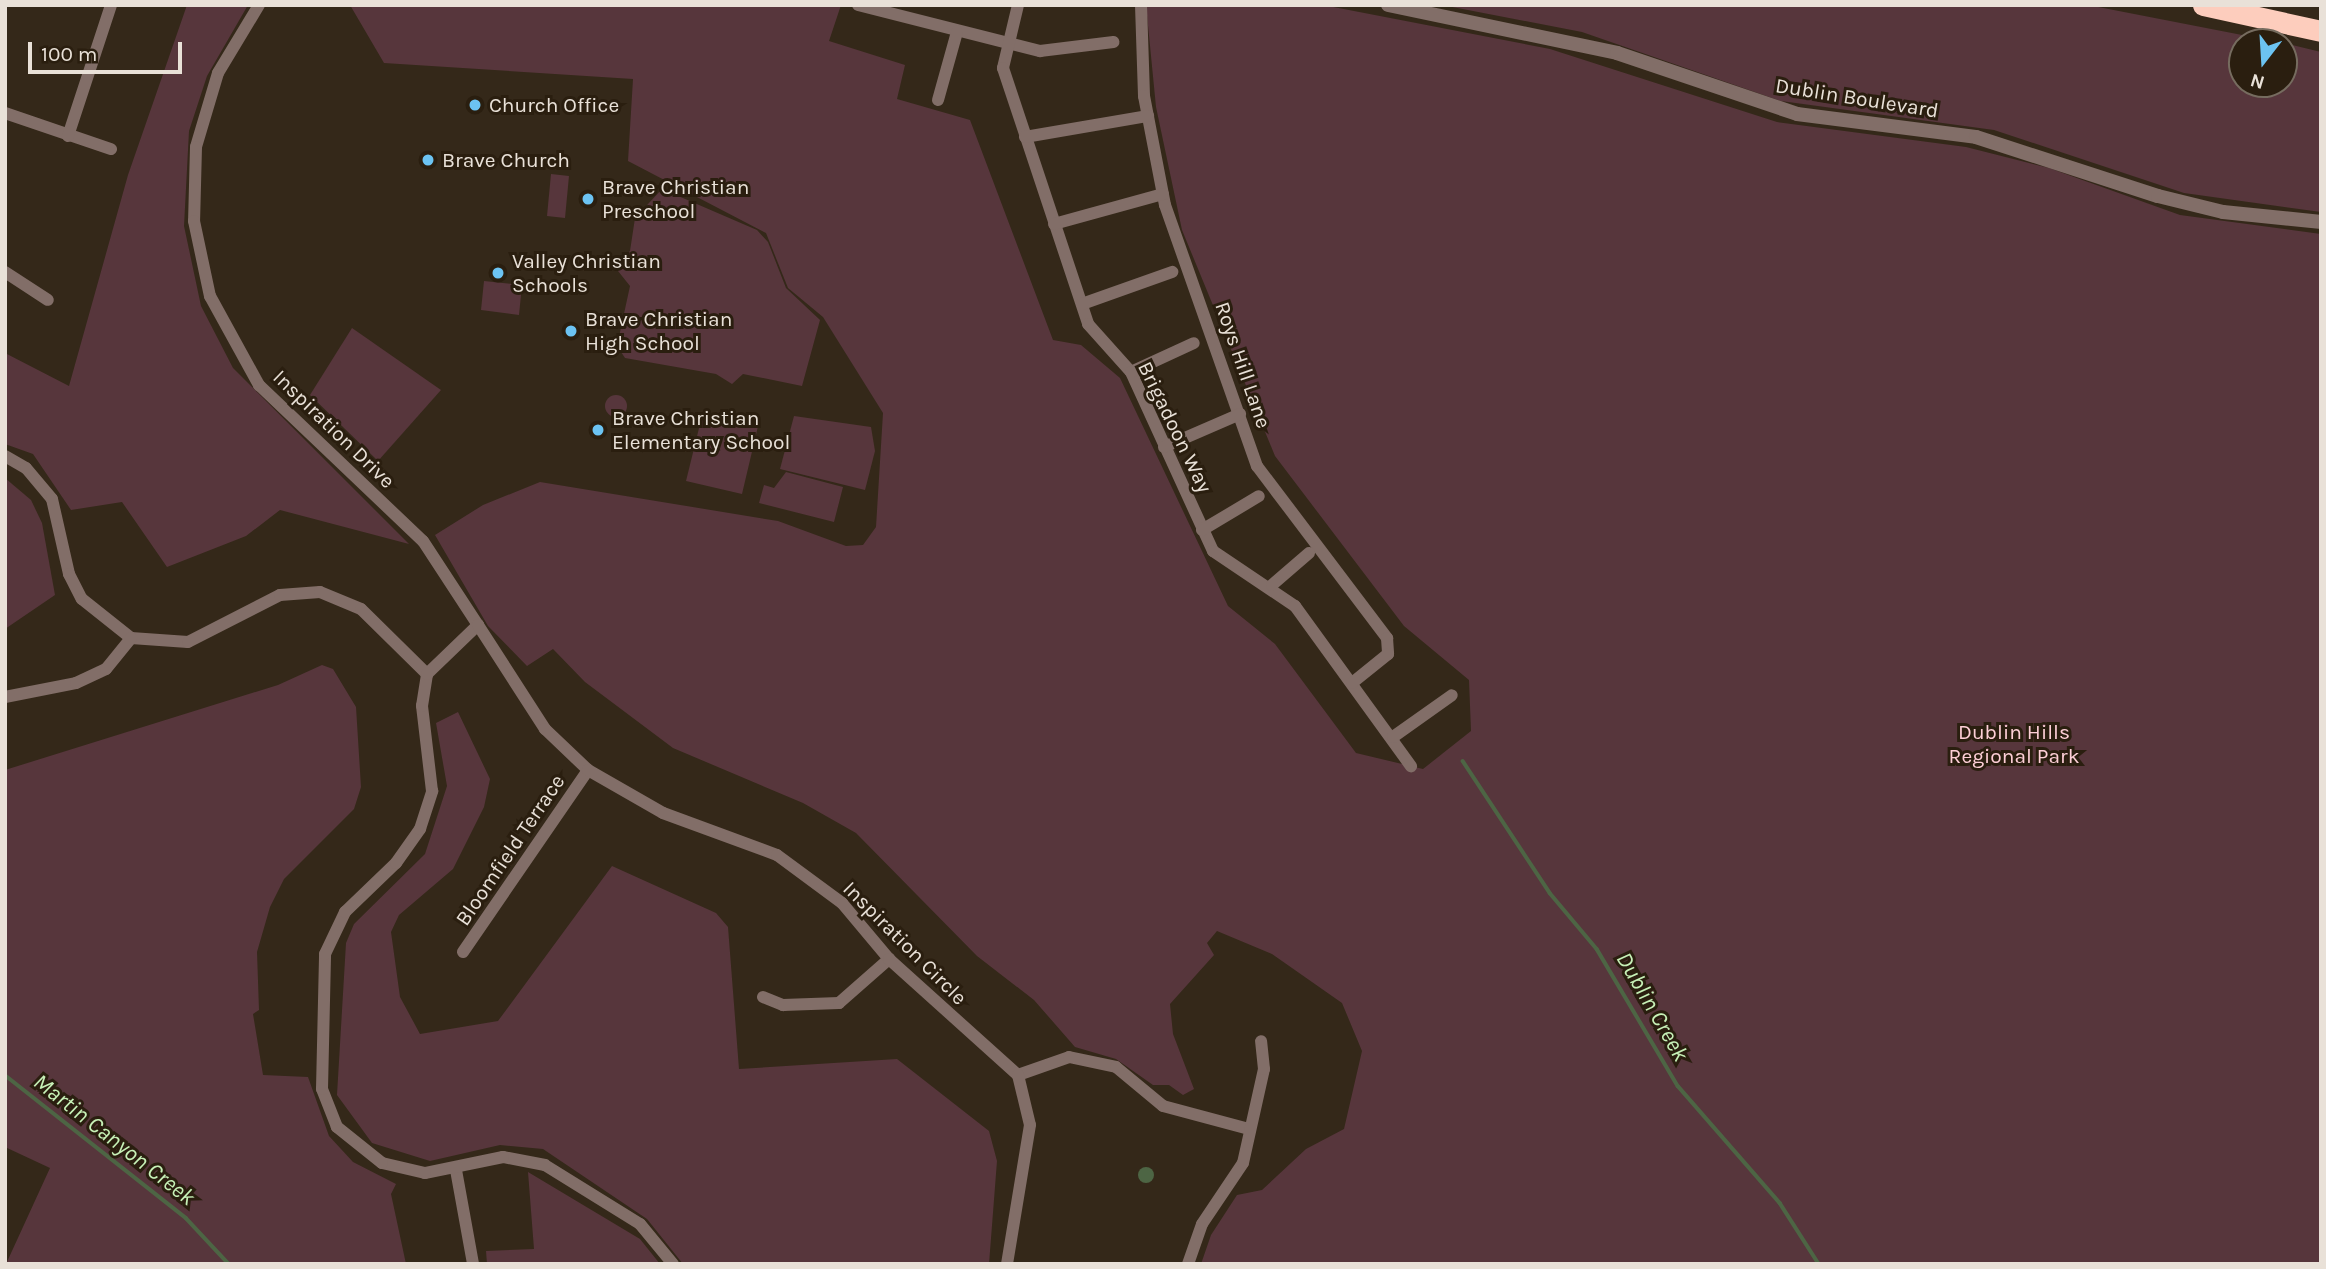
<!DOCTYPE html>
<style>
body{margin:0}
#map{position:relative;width:2326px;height:1269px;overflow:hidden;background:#342819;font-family:Karla,sans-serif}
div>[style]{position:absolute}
.green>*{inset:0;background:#57363c}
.round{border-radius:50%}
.water>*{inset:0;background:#4d6544}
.stream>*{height:3.5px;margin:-1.75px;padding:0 1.75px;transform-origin:1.75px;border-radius:1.75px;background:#4d6544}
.minor>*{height:12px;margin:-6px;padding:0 6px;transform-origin:6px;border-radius:6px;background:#826e68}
.tertiary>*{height:14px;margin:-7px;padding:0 7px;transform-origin:7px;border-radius:7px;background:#826e68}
.motorway>*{height:21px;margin:-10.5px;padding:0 10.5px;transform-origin:10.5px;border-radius:10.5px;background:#fdcdbd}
.dots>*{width:19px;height:19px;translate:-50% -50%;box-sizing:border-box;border:4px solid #2a1e0f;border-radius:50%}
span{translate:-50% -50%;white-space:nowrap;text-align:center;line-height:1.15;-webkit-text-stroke:6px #2a1e0f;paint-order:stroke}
.street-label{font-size:21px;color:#e9e1d8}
.poi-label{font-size:21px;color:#e9e1d8}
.left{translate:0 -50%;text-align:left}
.park-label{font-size:21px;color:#fecfd7}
.water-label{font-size:23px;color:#c7f1b7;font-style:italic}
.frame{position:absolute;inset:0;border:7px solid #e9e1d8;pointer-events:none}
.north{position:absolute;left:2228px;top:28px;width:70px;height:70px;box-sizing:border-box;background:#2a1e0f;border:2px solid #766c5f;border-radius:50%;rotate:197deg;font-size:19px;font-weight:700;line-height:28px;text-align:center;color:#e9e1d8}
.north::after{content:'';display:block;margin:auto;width:24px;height:32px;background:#6cc3f2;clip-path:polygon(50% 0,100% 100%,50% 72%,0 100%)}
.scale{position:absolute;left:28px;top:42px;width:154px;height:32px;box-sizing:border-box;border:4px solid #e9e1d8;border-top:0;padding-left:9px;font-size:21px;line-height:24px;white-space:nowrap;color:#e9e1d8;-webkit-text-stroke:5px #2a1e0f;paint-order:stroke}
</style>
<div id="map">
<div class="green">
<i style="clip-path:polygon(187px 5px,248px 5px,207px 76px,189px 131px,184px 226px,201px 306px,233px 368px,409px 544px,280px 510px,246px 536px,167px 567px,122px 502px,71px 510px,33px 454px,5px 444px,5px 353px,69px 386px,128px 175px)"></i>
<i style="clip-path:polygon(350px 5px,841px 5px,829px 41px,905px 65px,897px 99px,970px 120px,1053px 340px,1081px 345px,1120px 378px,1228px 606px,1275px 644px,1356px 753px,1423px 769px,1471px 731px,1469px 680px,1404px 626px,1275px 456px,1182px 230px,1156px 107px,1146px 5px,1323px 5px,1550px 49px,1777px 122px,1966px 147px,2049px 168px,2180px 215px,2321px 234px,2321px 1264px,1201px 1264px,1211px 1235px,1237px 1195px,1262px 1190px,1306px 1149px,1344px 1129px,1362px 1051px,1342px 1003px,1272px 954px,1217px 931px,1207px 943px,1214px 955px,1170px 1004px,1173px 1034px,1194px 1089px,1183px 1095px,1169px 1085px,1153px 1085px,1116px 1059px,1075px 1047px,1034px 1000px,977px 956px,856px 833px,803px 803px,673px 748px,585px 682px,553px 649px,527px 666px,488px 626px,435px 535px,483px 505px,540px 482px,778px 521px,846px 546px,863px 545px,876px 527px,883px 413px,823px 317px,788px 288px,766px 233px,628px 161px,633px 79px,384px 63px)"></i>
<i style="clip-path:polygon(1442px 5px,2088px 5px,2278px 42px,2242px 42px,2242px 84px,2284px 84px,2284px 43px,2321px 52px,2321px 212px,2184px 193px,1994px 130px,1781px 101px,1582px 32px)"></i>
<i style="clip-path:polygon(551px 174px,569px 176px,565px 218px,547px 216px)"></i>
<i style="clip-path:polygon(662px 189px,757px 230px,768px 242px,786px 288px,820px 320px,802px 386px,743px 374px,732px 384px,716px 374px,625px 358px,617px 346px,630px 286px,618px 271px,619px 261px,630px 251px,635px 218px)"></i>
<i style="clip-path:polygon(484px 281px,522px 285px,519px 315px,481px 310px)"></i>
<i style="clip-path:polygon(352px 328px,441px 390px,378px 461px,310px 395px)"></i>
<i class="round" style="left:605px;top:395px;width:22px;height:22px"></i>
<i style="clip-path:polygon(717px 412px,759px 422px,742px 494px,686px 481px,701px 420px,714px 423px)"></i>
<i style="clip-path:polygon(794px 416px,871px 427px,875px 451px,865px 490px,780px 469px)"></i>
<i style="clip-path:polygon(786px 472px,843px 487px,834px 522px,759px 503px,764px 485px,774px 488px)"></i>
<i style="clip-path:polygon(5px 478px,31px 500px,42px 523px,55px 595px,5px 629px)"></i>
<i style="clip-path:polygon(322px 665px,333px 669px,356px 707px,361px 787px,354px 809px,284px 879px,270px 907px,257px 952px,259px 1010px,253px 1014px,263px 1075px,308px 1077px,329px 1136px,353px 1162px,396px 1184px,391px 1194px,406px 1264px,6px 1264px,50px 1168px,5px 1147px,5px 770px,278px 685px)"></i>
<i style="clip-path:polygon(458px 712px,490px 779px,484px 807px,453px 869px,399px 915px,391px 932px,400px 997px,420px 1034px,498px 1021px,612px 866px,716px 913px,728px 927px,739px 1069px,897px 1059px,989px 1131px,997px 1161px,989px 1264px,683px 1264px,647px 1219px,543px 1149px,500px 1145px,430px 1161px,372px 1143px,337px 1095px,346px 943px,354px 924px,425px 854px,447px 786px,436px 723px)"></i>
<i style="clip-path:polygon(528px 1172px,640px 1239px,660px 1264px,487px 1264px,486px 1251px,534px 1249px)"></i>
</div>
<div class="water">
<i class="round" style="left:1138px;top:1167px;width:16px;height:16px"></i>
</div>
<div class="stream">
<i style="left:1463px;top:761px;width:158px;rotate:56.6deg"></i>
<i style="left:1550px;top:893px;width:73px;rotate:50deg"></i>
<i style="left:1597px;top:949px;width:159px;rotate:59.4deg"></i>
<i style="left:1678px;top:1086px;width:155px;rotate:48.9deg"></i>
<i style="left:1780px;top:1203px;width:72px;rotate:57.4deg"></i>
<i style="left:5px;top:1075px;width:231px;rotate:38.3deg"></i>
<i style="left:186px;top:1218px;width:63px;rotate:46.9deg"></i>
</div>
<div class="minor">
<i style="left:259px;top:5px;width:79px;rotate:121.1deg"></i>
<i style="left:218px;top:73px;width:77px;rotate:106.6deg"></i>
<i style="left:196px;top:147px;width:74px;rotate:91.5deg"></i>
<i style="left:194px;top:221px;width:77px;rotate:78deg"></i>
<i style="left:210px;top:296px;width:102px;rotate:61.2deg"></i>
<i style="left:259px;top:385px;width:226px;rotate:43.6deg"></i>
<i style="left:423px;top:541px;width:100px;rotate:56.8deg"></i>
<i style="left:858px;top:5px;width:188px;rotate:14.2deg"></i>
<i style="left:1040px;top:51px;width:74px;rotate:-7deg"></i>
<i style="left:1018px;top:5px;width:65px;rotate:103.4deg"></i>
<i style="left:1003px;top:68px;width:270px;rotate:71.6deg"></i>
<i style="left:1088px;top:324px;width:64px;rotate:48.1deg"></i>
<i style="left:1131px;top:372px;width:197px;rotate:65.4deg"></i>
<i style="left:1213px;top:551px;width:99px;rotate:33.9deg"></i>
<i style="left:1295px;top:606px;width:198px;rotate:54.1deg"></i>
<i style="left:1141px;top:5px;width:91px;rotate:88.1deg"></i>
<i style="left:1144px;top:96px;width:111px;rotate:79.1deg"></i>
<i style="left:1165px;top:205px;width:277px;rotate:70.6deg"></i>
<i style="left:1257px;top:466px;width:216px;rotate:52.9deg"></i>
<i style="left:1387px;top:638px;width:16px;rotate:86deg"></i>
<i style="left:1388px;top:654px;width:46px;rotate:141.1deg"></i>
<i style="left:938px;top:100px;width:71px;rotate:-74.4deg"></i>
<i style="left:5px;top:113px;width:112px;rotate:18.8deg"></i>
<i style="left:68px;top:136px;width:138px;rotate:-71.8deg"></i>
<i style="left:1025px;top:137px;width:125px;rotate:-9.7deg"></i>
<i style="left:1054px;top:224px;width:113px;rotate:-15.4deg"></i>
<i style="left:5px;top:272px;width:51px;rotate:33.1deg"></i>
<i style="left:1082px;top:304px;width:96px;rotate:-19.6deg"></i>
<i style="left:1131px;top:372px;width:69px;rotate:-24.7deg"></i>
<i style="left:1164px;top:447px;width:83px;rotate:-23.5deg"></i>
<i style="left:5px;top:456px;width:24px;rotate:30deg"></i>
<i style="left:26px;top:468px;width:40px;rotate:50deg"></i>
<i style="left:52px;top:499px;width:77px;rotate:77.2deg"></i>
<i style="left:69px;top:574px;width:28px;rotate:63deg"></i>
<i style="left:82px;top:599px;width:63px;rotate:38.5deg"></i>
<i style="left:131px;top:638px;width:57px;rotate:4deg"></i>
<i style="left:188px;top:642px;width:103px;rotate:-27.1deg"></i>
<i style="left:280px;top:595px;width:40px;rotate:-4.3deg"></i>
<i style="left:320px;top:592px;width:44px;rotate:22.5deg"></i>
<i style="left:361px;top:609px;width:93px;rotate:44.6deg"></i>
<i style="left:1202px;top:530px;width:66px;rotate:-30.8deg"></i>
<i style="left:1272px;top:585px;width:49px;rotate:-40.9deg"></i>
<i style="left:5px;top:697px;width:72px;rotate:-11.2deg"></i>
<i style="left:76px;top:683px;width:33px;rotate:-25deg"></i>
<i style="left:106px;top:669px;width:40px;rotate:-51deg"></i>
<i style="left:1393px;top:737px;width:72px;rotate:-35.4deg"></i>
<i style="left:463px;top:952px;width:221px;rotate:-55.5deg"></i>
<i style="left:763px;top:997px;width:22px;rotate:22deg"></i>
<i style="left:783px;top:1005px;width:56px;rotate:-2deg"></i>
<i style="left:839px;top:1003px;width:67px;rotate:-41.3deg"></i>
<i style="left:1018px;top:1075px;width:54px;rotate:-19.4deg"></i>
<i style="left:1069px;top:1057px;width:48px;rotate:12deg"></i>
<i style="left:1116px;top:1067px;width:61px;rotate:39.7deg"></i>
<i style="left:1163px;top:1106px;width:89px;rotate:15deg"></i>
<i style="left:456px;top:1170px;width:96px;rotate:79.7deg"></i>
<i style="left:673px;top:1264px;width:52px;rotate:-129.5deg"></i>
<i style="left:640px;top:1224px;width:112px;rotate:-148.2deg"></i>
<i style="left:545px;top:1165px;width:43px;rotate:-169.2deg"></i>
<i style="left:503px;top:1157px;width:80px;rotate:168.4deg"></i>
<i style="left:425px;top:1173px;width:44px;rotate:-166.9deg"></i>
<i style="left:382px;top:1163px;width:58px;rotate:-141.3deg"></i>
<i style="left:337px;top:1127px;width:41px;rotate:-111.5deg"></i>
<i style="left:322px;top:1089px;width:135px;rotate:-88.7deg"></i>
<i style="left:325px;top:954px;width:47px;rotate:-64.5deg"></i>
<i style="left:345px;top:912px;width:71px;rotate:-43.9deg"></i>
<i style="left:396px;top:863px;width:42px;rotate:-54.8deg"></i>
<i style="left:420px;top:829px;width:40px;rotate:-72deg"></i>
<i style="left:432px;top:791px;width:86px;rotate:-96.7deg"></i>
<i style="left:422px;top:706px;width:32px;rotate:-81deg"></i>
<i style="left:427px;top:674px;width:71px;rotate:-43.9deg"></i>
<i style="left:478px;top:625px;width:124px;rotate:57.2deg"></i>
<i style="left:545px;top:729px;width:59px;rotate:43.6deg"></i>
<i style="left:588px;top:770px;width:86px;rotate:29.8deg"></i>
<i style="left:663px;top:813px;width:121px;rotate:20.2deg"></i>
<i style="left:777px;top:855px;width:81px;rotate:36.4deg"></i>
<i style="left:842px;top:903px;width:73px;rotate:50deg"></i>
<i style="left:889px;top:959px;width:173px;rotate:42deg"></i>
<i style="left:1018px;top:1075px;width:51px;rotate:76.5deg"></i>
<i style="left:1030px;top:1125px;width:141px;rotate:99.4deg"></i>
<i style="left:1188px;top:1264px;width:42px;rotate:-70.7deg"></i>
<i style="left:1202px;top:1224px;width:73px;rotate:-56.1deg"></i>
<i style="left:1243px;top:1163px;width:96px;rotate:-77.4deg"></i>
<i style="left:1264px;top:1069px;width:28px;rotate:-96deg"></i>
</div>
<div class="tertiary">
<i style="left:1388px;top:5px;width:234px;rotate:11.8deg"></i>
<i style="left:1617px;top:53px;width:190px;rotate:18.7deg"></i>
<i style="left:1797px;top:114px;width:180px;rotate:7.3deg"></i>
<i style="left:1976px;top:137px;width:191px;rotate:18deg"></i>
<i style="left:2158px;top:196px;width:67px;rotate:13.8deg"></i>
<i style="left:2223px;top:212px;width:99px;rotate:5.8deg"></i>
</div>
<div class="motorway">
<i style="left:2203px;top:5px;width:121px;rotate:12.4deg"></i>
</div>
<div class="dots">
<i style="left:475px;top:105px;background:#6cc3f2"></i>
<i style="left:428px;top:160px;background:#6cc3f2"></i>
<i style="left:588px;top:199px;background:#6cc3f2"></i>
<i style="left:498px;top:273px;background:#6cc3f2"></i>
<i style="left:571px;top:331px;background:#6cc3f2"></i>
<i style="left:598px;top:430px;background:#6cc3f2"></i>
</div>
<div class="street-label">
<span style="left:1857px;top:98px;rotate:9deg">Dublin Boulevard</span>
<span style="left:1243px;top:365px;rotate:71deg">Roys Hill Lane</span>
<span style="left:1175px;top:427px;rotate:64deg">Brigadoon Way</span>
<span style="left:334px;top:429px;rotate:44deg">Inspiration Drive</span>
<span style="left:510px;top:850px;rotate:-56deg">Bloomfield Terrace</span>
<span style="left:905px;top:943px;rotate:45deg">Inspiration Circle</span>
</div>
<div class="poi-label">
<span class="left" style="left:489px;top:105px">Church Office</span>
<span class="left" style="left:442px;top:160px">Brave Church</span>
<span class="left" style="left:602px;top:199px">Brave Christian<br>Preschool</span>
<span class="left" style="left:512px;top:273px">Valley Christian<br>Schools</span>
<span class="left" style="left:585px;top:331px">Brave Christian<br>High School</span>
<span class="left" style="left:612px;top:430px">Brave Christian<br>Elementary School</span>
</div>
<div class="park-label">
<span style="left:2014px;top:744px">Dublin Hills<br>Regional Park</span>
</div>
<div class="water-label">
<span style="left:1652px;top:1007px;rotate:60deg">Dublin Creek</span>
<span style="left:114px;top:1140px;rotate:38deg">Martin Canyon Creek</span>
</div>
<div class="frame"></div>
<div class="north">N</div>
<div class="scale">100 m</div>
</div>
